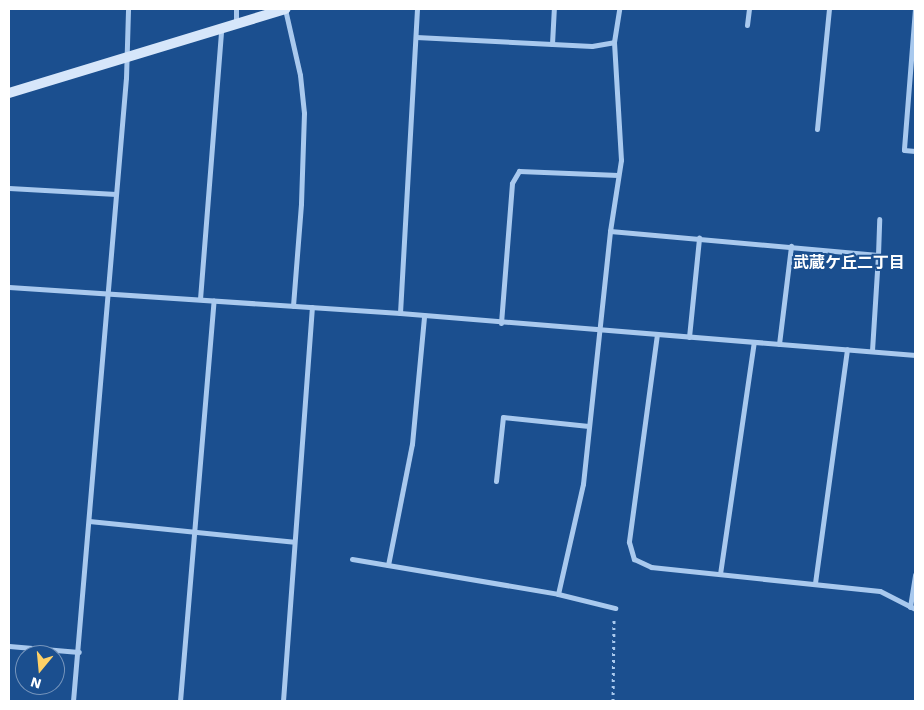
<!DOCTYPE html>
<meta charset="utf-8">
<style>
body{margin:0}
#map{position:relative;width:924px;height:710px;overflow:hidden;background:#1b4f8f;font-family:"Work Sans","Noto Sans JP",sans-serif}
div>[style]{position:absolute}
.path>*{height:3px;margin-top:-1.5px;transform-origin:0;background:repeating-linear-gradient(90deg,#a9c9ee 0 2.5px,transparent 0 6.5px)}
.street>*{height:5px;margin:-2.5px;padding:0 2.5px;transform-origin:2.5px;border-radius:2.5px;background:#a9c9ee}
.secondary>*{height:10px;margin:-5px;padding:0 5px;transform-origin:5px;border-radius:5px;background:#d6e6fa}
span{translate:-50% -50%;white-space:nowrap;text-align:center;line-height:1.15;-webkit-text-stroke:4px #1b4f8f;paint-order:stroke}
.neighbourhood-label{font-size:16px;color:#fff;font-weight:700}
.frame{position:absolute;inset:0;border:10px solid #fff;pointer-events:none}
.north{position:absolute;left:15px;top:645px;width:50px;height:50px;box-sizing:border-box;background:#1b4f8f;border:1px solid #7695bc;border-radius:50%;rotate:197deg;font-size:14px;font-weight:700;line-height:20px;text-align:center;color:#fff}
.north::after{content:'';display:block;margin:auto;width:18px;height:22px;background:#ffd166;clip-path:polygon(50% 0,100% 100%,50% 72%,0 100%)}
</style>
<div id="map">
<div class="path">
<i style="left:613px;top:701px;width:83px;rotate:-89.3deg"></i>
</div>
<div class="street">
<i style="left:236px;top:9px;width:16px;rotate:90deg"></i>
<i style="left:285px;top:9px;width:68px;rotate:77.2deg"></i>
<i style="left:300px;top:75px;width:38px;rotate:84deg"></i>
<i style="left:304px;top:113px;width:91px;rotate:91.9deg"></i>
<i style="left:301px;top:204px;width:102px;rotate:94.5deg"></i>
<i style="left:915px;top:9px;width:141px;rotate:94.5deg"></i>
<i style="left:904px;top:150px;width:11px;rotate:5deg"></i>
<i style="left:747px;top:25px;width:16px;rotate:-83deg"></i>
<i style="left:416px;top:37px;width:176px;rotate:2.9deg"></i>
<i style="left:592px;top:46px;width:22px;rotate:-10deg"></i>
<i style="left:614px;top:42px;width:33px;rotate:-81deg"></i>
<i style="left:552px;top:44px;width:35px;rotate:-87deg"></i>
<i style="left:817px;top:129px;width:121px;rotate:-84.3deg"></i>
<i style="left:9px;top:188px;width:107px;rotate:3.2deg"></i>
<i style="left:610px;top:231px;width:269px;rotate:5.1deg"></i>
<i style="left:878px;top:255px;width:96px;rotate:93.6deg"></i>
<i style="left:878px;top:255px;width:36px;rotate:-88deg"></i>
<i style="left:9px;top:287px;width:392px;rotate:3.8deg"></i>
<i style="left:400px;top:313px;width:517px;rotate:4.66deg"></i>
<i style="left:200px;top:299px;width:269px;rotate:-85.5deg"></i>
<i style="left:400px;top:313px;width:304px;rotate:-86.8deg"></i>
<i style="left:501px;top:323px;width:140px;rotate:-85.5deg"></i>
<i style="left:512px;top:183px;width:14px;rotate:-60deg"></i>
<i style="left:519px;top:171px;width:99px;rotate:2.3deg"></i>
<i style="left:657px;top:334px;width:210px;rotate:97.7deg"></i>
<i style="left:629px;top:542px;width:18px;rotate:74deg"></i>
<i style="left:634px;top:559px;width:19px;rotate:25deg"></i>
<i style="left:651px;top:567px;width:230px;rotate:6deg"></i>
<i style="left:880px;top:591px;width:39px;rotate:27deg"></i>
<i style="left:689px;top:337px;width:100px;rotate:-84.2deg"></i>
<i style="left:779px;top:344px;width:99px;rotate:-83deg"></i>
<i style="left:496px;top:481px;width:64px;rotate:-83.8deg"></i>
<i style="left:503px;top:417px;width:86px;rotate:6deg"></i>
<i style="left:89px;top:521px;width:206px;rotate:5.8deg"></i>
<i style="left:352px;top:559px;width:209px;rotate:9.6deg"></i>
<i style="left:558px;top:594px;width:59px;rotate:13.8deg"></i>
<i style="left:388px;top:565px;width:123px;rotate:-78.8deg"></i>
<i style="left:412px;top:444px;width:128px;rotate:-84.6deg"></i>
<i style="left:720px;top:574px;width:234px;rotate:-81.7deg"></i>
<i style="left:815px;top:583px;width:236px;rotate:-82.2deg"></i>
<i style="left:558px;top:594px;width:113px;rotate:-77.2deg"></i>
<i style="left:583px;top:484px;width:254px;rotate:-83.9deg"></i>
<i style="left:610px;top:231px;width:72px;rotate:-81.2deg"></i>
<i style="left:621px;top:160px;width:118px;rotate:-93.4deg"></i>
<i style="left:910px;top:607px;width:33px;rotate:-81deg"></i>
<i style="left:9px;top:646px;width:70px;rotate:4.9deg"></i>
<i style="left:73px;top:701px;width:625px;rotate:-85.14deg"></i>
<i style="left:126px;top:78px;width:69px;rotate:-88.3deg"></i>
<i style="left:180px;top:701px;width:402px;rotate:-85.2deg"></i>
<i style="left:283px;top:701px;width:395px;rotate:-85.8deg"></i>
</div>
<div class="secondary">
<i style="left:9px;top:93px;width:289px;rotate:-16.9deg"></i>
</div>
<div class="neighbourhood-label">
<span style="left:849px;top:263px">武蔵ケ丘二丁目</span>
</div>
<div class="frame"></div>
<div class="north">N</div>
</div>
